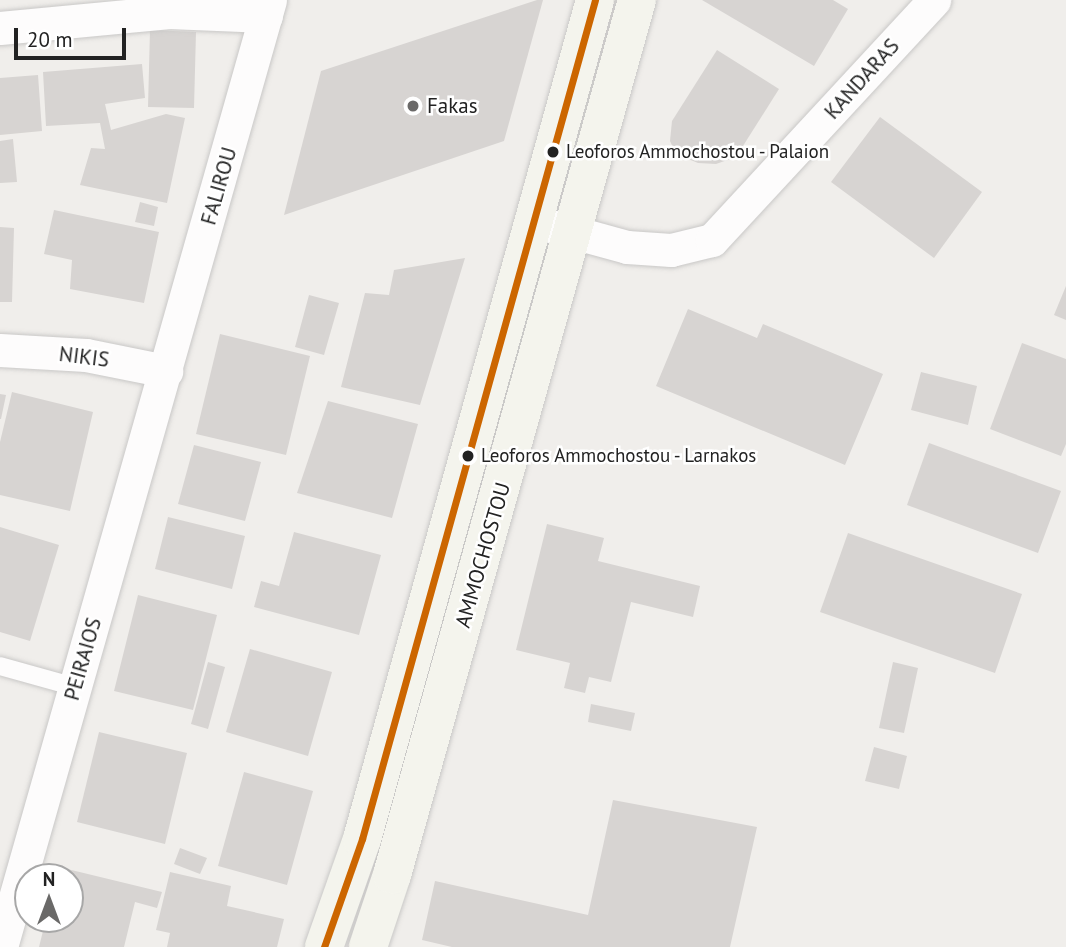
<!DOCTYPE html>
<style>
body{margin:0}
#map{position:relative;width:1066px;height:947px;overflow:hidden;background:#f0eeeb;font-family:"PT Sans",sans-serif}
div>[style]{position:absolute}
.building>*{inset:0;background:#d7d4d2}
.roads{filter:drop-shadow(0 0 2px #c9c8c7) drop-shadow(0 0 2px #c9c8c7)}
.lane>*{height:18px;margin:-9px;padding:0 9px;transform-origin:9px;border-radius:9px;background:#fdfcfc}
.street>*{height:33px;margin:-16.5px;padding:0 16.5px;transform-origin:16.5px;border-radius:16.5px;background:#fdfcfc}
.secondary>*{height:38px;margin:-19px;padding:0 19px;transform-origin:19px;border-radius:19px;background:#f4f4ed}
.bus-1>*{height:7px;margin:-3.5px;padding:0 3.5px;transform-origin:3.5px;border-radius:3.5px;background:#c60}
.dots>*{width:19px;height:19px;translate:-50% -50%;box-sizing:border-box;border:4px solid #fff;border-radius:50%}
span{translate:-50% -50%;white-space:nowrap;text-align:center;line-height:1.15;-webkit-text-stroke:5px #fff;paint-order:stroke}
.bus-label{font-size:19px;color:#222}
.left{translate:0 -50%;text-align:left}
.street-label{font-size:21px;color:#222}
.poi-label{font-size:21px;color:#222}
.north{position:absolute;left:14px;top:863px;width:70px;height:70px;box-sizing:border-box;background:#fff;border:2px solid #a7a7a7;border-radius:50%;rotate:0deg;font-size:19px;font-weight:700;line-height:28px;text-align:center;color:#222}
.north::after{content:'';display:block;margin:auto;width:24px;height:32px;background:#6a6968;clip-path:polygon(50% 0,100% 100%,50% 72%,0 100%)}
.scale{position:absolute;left:14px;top:28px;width:112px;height:32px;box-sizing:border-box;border:4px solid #222;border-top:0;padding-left:9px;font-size:21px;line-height:24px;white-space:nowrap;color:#222;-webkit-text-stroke:5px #fff;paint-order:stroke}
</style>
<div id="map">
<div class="building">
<i style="clip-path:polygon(537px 0,543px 0,504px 141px,284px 215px,321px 71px)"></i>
<i style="clip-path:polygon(702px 0,833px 0,848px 9px,814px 66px)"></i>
<i style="clip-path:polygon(150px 30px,196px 32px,194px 108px,148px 107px)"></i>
<i style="clip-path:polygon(717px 50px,779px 89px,736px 157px,716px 164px,698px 163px,676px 154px,670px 141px,672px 121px)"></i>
<i style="clip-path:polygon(142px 64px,145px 98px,105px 104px,111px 130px,166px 114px,185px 118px,167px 203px,80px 185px,91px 148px,105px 149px,100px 123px,46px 126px,43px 72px)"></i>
<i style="clip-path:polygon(38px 75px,42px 131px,0 135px,0 78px)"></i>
<i style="clip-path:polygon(880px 117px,982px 192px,934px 258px,831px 182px)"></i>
<i style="clip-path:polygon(13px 139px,17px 182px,0 183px,0 141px)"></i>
<i style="clip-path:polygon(140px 202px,158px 207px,154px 226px,135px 222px)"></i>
<i style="clip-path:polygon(54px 210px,159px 232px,144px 303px,70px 289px,72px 260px,44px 254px)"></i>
<i style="clip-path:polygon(0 227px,14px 228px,12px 302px,0 302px)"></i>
<i style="clip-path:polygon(465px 258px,420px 405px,341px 387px,365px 293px,389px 295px,394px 270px)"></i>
<i style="clip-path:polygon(1066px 286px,1066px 320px,1054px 315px)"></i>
<i style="clip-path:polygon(309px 295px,339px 303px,324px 355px,295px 347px)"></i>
<i style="clip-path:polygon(688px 309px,757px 338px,763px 324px,883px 374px,845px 465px,656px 386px)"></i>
<i style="clip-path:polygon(220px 334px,310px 356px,286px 455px,196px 434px)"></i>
<i style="clip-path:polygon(1022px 343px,1066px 359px,1066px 444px,1061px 456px,990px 429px)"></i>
<i style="clip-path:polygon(921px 372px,977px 386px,968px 425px,911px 410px)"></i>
<i style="clip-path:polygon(12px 392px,93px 412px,70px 511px,0 495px,0 442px)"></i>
<i style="clip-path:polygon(0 394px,6px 395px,1px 419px,0 419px)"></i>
<i style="clip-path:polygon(328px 401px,418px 424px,392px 518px,297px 493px)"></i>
<i style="clip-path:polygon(929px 443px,1061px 491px,1038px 553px,907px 505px)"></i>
<i style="clip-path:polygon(194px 445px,261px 462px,245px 521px,178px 504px)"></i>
<i style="clip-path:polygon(168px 517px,245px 536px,232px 589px,155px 569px)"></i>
<i style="clip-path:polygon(547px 524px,604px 538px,598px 561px,700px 586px,693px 617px,631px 602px,611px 682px,589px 677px,585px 693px,564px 688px,570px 663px,516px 650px)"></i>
<i style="clip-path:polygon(0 527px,59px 545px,30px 641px,0 632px)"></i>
<i style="clip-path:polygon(294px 532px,381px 555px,359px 635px,254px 607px,261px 581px,279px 586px)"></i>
<i style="clip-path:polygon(848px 533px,1022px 594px,995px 673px,820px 612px)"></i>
<i style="clip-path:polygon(138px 595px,217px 615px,193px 710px,114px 691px)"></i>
<i style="clip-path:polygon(250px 649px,332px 672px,308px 756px,226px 732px)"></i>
<i style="clip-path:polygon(208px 662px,225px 667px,208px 729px,191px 724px)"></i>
<i style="clip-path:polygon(893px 662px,918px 668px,904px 733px,879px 728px)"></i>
<i style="clip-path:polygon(591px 704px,635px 713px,631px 731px,588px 722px)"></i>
<i style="clip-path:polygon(99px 732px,187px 753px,165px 844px,77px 822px)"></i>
<i style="clip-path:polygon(874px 747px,907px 756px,899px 789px,865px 781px)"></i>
<i style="clip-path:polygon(244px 772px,313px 791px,287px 885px,218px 866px)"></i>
<i style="clip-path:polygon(613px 800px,757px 827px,730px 947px,452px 947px,422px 940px,435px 881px,588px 915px)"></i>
<i style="clip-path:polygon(180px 848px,207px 858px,200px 874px,174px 864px)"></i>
<i style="clip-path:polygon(59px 867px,162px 892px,157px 908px,135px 902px,124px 947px,39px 947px,46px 919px,70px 919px,70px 877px,56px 877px)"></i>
<i style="clip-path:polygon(170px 872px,231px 886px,227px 906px,284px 919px,277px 947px,167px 947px,170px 933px,156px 930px)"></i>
</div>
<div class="roads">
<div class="lane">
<i style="left:0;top:666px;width:78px;rotate:15.6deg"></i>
</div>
<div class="street">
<i style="left:0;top:28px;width:170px;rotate:-5.4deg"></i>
<i style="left:169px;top:12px;width:97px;rotate:2.4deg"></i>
<i style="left:536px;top:222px;width:94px;rotate:15.4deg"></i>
<i style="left:627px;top:247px;width:44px;rotate:3.9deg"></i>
<i style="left:671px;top:250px;width:42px;rotate:-13.7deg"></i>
<i style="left:712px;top:240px;width:327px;rotate:-47.2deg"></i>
<i style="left:0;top:350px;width:86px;rotate:3.3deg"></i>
<i style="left:86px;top:355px;width:82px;rotate:11.3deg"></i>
<i style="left:1px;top:947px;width:984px;rotate:-74.14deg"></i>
</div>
<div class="secondary">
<i style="left:324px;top:947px;width:114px;rotate:-70.6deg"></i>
<i style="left:362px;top:839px;width:871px;rotate:-74.48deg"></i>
<i style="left:368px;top:947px;width:76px;rotate:-71.6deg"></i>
<i style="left:392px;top:875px;width:909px;rotate:-74.36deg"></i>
</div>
</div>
<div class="bus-1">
<i style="left:324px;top:947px;width:114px;rotate:-70.6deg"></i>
<i style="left:362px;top:839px;width:871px;rotate:-74.48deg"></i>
</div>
<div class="dots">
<i style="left:413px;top:106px;background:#6a6968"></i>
<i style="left:553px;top:152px;background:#222"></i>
<i style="left:468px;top:456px;background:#222"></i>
</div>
<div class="bus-label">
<span class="left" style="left:566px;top:152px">Leoforos Ammochostou - Palaion</span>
<span class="left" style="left:481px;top:456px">Leoforos Ammochostou - Larnakos</span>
</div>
<div class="street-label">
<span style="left:862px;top:79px;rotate:-48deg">KANDARAS</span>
<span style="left:219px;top:186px;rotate:-74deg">FALIROU</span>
<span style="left:84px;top:357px;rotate:7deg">NIKIS</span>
<span style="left:483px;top:555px;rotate:-74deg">AMMOCHOSTOU</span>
<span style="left:83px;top:659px;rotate:-74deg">PEIRAIOS</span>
</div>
<div class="poi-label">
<span class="left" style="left:427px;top:106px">Fakas</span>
</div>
<div class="north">N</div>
<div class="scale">20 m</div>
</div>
